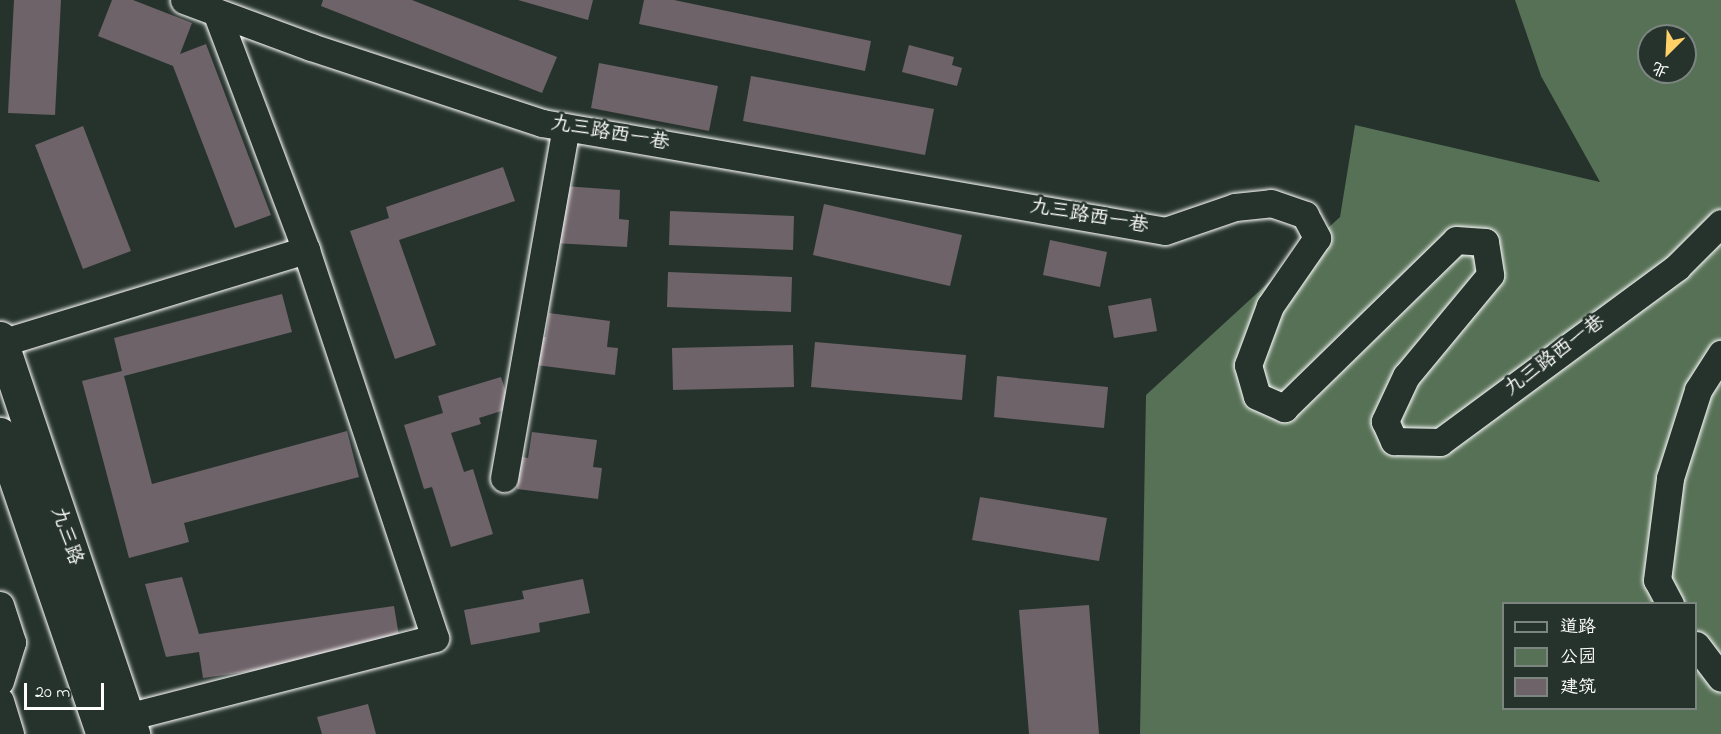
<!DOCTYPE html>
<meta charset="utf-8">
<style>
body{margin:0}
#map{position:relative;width:1721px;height:734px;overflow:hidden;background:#26332d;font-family:"Indie Flower","LXGW WenKai TC",sans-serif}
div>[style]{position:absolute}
.green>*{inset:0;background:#577156}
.building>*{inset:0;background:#6e6368}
.roads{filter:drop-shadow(0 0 2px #fff) drop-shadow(0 0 2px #fff)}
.minor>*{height:27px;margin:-13.5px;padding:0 13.5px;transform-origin:13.5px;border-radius:13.5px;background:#26332d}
.highway>*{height:33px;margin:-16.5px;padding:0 16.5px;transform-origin:16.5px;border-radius:16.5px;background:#26332d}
span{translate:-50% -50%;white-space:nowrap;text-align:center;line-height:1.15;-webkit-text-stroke:5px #26332d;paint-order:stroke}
.street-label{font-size:20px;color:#fff}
.legend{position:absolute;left:1502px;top:602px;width:195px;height:108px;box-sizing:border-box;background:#26332d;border:2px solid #7d8581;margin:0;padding:8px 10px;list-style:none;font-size:18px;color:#fff}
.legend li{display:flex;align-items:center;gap:12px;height:30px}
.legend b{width:30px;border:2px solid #7d8581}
.north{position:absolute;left:1637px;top:24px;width:60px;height:60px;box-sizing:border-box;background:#26332d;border:2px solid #7d8581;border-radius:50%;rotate:204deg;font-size:16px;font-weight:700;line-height:24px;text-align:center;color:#fff}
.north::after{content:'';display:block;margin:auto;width:21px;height:27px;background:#ffd166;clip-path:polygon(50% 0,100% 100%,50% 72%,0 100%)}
.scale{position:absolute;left:24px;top:683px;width:80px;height:27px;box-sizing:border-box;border:3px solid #fff;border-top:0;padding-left:8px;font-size:18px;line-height:21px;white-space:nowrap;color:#fff;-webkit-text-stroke:4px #26332d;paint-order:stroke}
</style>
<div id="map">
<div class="green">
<i style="clip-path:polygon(evenodd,1515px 0,1721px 0,1721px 734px,1140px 734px,1146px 395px,1340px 217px,1355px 125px,1600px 182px,1541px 76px,1515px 0,1649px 36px,1685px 36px,1685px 72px,1649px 72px,1649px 36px,1515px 0,1504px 604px,1696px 604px,1696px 708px,1504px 708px,1504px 604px)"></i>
</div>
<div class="building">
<i style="clip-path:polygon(14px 0,61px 0,55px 115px,8px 113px)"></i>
<i style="clip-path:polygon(112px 0,133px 0,192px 23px,180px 54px,206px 44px,271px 215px,235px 228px,173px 66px,98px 36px)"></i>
<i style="clip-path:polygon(323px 0,412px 0,557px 57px,542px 93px,321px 6px)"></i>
<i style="clip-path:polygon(518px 0,593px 0,588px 20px)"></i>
<i style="clip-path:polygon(644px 0,674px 0,871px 41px,865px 71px,639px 24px)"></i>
<i style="clip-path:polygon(909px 45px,954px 57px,952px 65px,962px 68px,957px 86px,902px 72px)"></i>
<i style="clip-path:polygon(599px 63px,718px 86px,709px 131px,591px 108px)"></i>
<i style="clip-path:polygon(751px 76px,934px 109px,925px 155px,743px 121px)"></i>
<i style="clip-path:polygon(83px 126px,131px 251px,83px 269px,35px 145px)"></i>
<i style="clip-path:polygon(503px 167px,515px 201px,399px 240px,436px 345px,395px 359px,350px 231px,389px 218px,386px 207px)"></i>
<i style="clip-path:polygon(564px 186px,620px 190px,619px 219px,629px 220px,627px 247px,553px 243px)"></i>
<i style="clip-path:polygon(824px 204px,962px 235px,950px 286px,813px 255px)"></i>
<i style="clip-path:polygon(670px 211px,794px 216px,793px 250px,669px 245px)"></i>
<i style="clip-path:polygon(1050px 240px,1107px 252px,1100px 287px,1043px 275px)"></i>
<i style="clip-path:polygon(668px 272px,792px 277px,791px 312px,667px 307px)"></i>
<i style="clip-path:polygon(282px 294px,292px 332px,124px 376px,152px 484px,347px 431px,359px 477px,184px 523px,189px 542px,129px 558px,82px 381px,122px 371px,114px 338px)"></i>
<i style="clip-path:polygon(1151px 298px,1157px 331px,1114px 338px,1108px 306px)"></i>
<i style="clip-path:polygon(549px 313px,610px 321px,607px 347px,618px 348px,615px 375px,536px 365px,539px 337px,546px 337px)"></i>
<i style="clip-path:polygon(815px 342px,966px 355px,962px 400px,811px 387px)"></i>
<i style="clip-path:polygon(793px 345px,794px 387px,673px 390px,672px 348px)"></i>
<i style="clip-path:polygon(997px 376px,1108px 387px,1104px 428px,994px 417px)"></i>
<i style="clip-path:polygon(501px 377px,511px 408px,479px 418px,481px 424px,451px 433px,464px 472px,473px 469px,493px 534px,451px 547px,432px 487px,424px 489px,404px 425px,443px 413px,438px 396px)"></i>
<i style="clip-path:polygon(532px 432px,597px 440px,593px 467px,602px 468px,598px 499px,517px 489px,521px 457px,528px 458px)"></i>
<i style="clip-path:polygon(980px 497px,1107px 518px,1099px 561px,972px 540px)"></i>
<i style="clip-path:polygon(182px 577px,199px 634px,394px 606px,400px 642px,336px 659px,203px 678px,199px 652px,166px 657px,145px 584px)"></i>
<i style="clip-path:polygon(583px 579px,590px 613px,539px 623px,540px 632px,471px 645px,464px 610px,524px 599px,522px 591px)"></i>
<i style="clip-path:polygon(1089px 605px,1099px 734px,1029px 734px,1019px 610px)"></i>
<i style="clip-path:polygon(368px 704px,376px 734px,322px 734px,317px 717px)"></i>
</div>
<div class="roads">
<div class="minor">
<i style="left:184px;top:0;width:135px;rotate:20.3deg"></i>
<i style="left:311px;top:47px;width:243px;rotate:18.2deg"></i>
<i style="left:542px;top:123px;width:632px;rotate:9.83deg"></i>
<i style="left:1165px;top:231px;width:74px;rotate:-18.9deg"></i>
<i style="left:1235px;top:207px;width:36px;rotate:-6deg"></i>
<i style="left:1271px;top:203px;width:36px;rotate:19deg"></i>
<i style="left:1305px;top:215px;width:26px;rotate:62deg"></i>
<i style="left:1317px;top:238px;width:83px;rotate:124.7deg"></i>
<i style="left:1270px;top:306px;width:63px;rotate:110.4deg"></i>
<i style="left:1248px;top:365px;width:32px;rotate:74deg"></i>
<i style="left:1257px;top:396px;width:30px;rotate:24deg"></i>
<i style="left:1284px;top:408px;width:240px;rotate:-44.3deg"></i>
<i style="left:1456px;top:240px;width:29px;rotate:4deg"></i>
<i style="left:1485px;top:242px;width:33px;rotate:81deg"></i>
<i style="left:1490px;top:275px;width:131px;rotate:129.7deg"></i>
<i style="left:1406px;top:376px;width:50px;rotate:115deg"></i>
<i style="left:1385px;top:421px;width:22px;rotate:66deg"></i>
<i style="left:1394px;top:441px;width:46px;rotate:1.2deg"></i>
<i style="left:1440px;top:442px;width:295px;rotate:-36.4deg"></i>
<i style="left:1677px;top:267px;width:62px;rotate:-45deg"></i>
<i style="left:1px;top:343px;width:319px;rotate:-17deg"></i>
<i style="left:504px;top:478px;width:356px;rotate:-80deg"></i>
<i style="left:1670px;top:604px;width:27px;rotate:-118deg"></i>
<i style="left:1657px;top:580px;width:103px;rotate:-82.7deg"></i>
<i style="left:1670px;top:478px;width:92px;rotate:-72.3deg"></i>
<i style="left:1698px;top:390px;width:43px;rotate:-57.4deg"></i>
<i style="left:0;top:605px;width:39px;rotate:72deg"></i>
<i style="left:12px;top:642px;width:41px;rotate:107.1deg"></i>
<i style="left:1696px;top:645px;width:41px;rotate:52.9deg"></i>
<i style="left:0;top:701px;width:34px;rotate:73deg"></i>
<i style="left:127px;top:717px;width:318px;rotate:-14.4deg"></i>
<i style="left:435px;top:638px;width:409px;rotate:-108.4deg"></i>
<i style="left:306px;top:250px;width:254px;rotate:-110.7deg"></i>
</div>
<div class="highway">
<i style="left:0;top:338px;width:418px;rotate:71.4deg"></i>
<i style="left:0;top:434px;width:317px;rotate:71.1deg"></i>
</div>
</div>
<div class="street-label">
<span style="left:610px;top:134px;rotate:10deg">九三路西一巷</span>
<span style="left:1089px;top:217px;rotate:10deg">九三路西一巷</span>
<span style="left:1555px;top:356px;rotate:-37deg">九三路西一巷</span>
<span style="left:66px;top:536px;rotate:71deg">九三路</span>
</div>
<ul class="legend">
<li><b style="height:8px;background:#26332d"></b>道路</li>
<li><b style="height:16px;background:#577156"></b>公园</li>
<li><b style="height:16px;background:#6e6368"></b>建筑</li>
</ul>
<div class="north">北</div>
<div class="scale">20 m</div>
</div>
